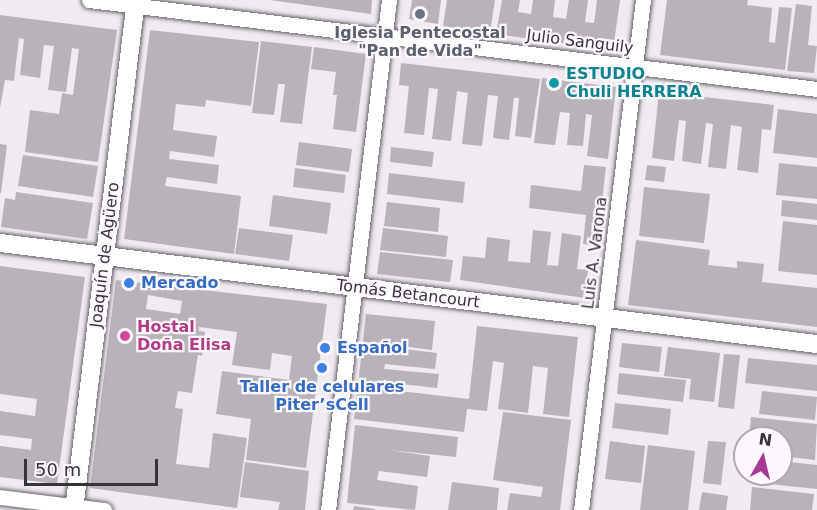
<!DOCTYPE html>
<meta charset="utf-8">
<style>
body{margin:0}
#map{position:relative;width:817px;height:510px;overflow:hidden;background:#efebf1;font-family:"DejaVu Sans",sans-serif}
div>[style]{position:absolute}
.building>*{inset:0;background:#b7b3b8}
.roads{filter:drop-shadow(0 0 2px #666267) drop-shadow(0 0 2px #666267)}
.minor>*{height:15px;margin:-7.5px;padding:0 7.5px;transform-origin:7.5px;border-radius:7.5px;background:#fff}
.tertiary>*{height:18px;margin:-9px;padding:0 9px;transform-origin:9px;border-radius:9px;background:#fff}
.dots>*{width:16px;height:16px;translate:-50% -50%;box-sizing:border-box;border:3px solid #fcf8fe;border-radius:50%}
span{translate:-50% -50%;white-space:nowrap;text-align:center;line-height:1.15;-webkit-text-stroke:4.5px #fcf8fe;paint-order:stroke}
.worship-label{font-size:16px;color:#5b616d;font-weight:700}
.street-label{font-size:16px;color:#353436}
.culture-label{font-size:16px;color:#0d838f;font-weight:700}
.left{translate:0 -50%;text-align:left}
.shop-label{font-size:16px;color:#366cbe;font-weight:700}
.hotel-label{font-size:16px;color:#b23c85;font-weight:700}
.north{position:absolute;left:733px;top:426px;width:60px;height:60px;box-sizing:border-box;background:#fcf8fe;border:2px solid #acaaae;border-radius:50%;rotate:8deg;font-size:16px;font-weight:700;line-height:24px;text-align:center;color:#353436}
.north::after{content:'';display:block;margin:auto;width:21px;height:27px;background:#a73997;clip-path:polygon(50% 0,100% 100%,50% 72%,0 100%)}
.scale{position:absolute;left:24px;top:459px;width:134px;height:27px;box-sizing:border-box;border:3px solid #353436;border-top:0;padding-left:8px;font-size:18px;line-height:21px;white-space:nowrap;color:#353436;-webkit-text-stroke:4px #fcf8fe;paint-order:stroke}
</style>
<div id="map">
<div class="building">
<i style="clip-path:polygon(270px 0,372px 0,371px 14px)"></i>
<i style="clip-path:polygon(412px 0,441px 0,438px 24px,409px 19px)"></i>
<i style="clip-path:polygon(447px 0,495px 0,490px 33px,443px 26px)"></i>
<i style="clip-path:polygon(502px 0,520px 0,518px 12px,531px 14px,533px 0,555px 0,553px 17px,566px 19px,569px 0,588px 0,585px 22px,594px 23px,597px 0,620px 0,613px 50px,496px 34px)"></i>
<i style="clip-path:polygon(667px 0,748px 0,747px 5px,772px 8px,769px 42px,775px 43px,779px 7px,792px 8px,785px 70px,660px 55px)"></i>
<i style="clip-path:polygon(796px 4px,812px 6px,808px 45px,817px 46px,814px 73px,787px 71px)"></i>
<i style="clip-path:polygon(0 15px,117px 30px,98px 162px,25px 152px,30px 110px,59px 114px,62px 93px,73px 95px,79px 49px,72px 48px,66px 92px,48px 90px,54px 46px,44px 45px,40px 78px,20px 75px,24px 39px,19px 38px,14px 81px,5px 80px,0 108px)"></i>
<i style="clip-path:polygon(150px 30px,259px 42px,251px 106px,206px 100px,205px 107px,176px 104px,173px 130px,217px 136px,214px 157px,170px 151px,169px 159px,219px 165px,217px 184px,167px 177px,165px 186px,241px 196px,234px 254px,124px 239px)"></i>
<i style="clip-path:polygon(261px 41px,312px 47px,302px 124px,280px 122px,285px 84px,278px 84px,274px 115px,252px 113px)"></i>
<i style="clip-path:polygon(314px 47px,366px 54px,356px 132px,333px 129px,337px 95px,333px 95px,336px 72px,311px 69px)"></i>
<i style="clip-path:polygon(401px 63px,540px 79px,531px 138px,515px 136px,519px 98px,514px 98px,509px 140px,493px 138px,498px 96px,488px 95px,482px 146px,462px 144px,468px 93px,457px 91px,451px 141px,432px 139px,438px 89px,429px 88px,424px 135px,404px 133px,409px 86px,399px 85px)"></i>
<i style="clip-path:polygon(542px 78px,616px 87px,608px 159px,587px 156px,592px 115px,586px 114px,583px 146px,567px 145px,570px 113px,560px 112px,555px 145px,534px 143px)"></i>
<i style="clip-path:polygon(659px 92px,774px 105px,771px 130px,762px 129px,758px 173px,737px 170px,742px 127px,731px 125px,726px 169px,708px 167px,713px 124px,706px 123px,701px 164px,682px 161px,686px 121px,679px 120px,674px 161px,652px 158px)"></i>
<i style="clip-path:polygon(778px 109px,817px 114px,817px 158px,773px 153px)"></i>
<i style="clip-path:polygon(299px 142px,352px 149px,349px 172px,296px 165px)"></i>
<i style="clip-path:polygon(0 144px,7px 145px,1px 193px,0 193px)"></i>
<i style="clip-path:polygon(391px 147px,434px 152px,432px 167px,390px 162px)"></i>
<i style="clip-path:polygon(23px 155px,98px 166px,93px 197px,18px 186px)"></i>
<i style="clip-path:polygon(779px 163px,817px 167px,817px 199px,776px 195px)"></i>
<i style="clip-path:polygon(584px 165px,606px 167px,597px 246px,583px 244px,586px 215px,529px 208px,531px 185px,581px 191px)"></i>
<i style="clip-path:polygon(647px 165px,666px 167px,664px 182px,645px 180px)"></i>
<i style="clip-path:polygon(295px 168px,346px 175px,344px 193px,293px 187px)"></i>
<i style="clip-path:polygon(389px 173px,465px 182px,463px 203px,387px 194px)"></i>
<i style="clip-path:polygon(644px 187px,710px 194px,704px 243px,639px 236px)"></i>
<i style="clip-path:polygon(16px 192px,93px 203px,87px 239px,1px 227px,5px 198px,15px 200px)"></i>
<i style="clip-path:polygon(273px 195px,331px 203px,327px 234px,269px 226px)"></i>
<i style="clip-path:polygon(782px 200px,817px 204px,817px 220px,781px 216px)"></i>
<i style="clip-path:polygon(387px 202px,440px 208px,438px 232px,384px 226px)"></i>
<i style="clip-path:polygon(783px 221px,817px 225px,817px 275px,778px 271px)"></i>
<i style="clip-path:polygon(239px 228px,293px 235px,289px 261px,235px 254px)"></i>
<i style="clip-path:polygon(383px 228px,448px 236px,446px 257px,380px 250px)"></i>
<i style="clip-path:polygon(533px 230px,551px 232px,547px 265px,558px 266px,562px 233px,581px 236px,577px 269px,588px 270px,585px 298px,460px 280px,463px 256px,485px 258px,487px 237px,510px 240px,508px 261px,530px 263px)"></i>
<i style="clip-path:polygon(636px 240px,710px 250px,708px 265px,737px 268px,737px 261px,764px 264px,762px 282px,817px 288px,817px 327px,628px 305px)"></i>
<i style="clip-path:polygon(380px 252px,453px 260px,450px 282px,377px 274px)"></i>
<i style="clip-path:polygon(0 266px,85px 277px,57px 484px,0 477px,0 446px,31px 450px,32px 439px,0 435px,0 411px,35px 416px,37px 399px,0 394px)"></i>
<i style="clip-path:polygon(evenodd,116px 280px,327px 304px,306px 468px,246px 460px,251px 419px,216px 414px,222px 371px,289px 380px,292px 356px,272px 353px,270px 370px,232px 365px,237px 332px,199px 327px,199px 331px,205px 332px,202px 356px,198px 355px,192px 393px,178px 391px,175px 408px,183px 409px,176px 464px,209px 468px,213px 433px,247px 438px,237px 508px,90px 488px,116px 280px,148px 295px,182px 301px,180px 314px,146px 309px,148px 295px)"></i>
<i style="clip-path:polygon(366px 314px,435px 321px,432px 350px,387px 344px,387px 347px,437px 353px,435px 369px,385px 364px,384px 369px,439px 374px,437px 388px,383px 382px,382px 389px,469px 399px,477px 326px,578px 337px,569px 417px,543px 414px,548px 368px,533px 366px,528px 413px,498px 409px,504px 363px,493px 361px,487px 411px,467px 409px,464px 432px,354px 419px)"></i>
<i style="clip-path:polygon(622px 343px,662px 347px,659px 372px,619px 367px)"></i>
<i style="clip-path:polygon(668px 347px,720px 353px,714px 402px,689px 399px,691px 379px,664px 376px)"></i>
<i style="clip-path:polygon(724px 354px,740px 355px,734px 409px,718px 407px)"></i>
<i style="clip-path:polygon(748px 358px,817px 365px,817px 391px,745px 383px)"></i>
<i style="clip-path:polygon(619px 373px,686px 380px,683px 402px,617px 394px)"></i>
<i style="clip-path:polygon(762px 391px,817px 397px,815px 420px,759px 414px)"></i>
<i style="clip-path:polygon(615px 403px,671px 409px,668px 435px,612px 428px)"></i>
<i style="clip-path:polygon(503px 412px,571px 420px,560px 510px,507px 510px,510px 493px,541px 497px,543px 487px,493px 480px)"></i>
<i style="clip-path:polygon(751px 417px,817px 424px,815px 460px,781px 456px,781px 438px,749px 438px)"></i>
<i style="clip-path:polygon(355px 425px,458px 437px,456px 457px,389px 450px,430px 456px,427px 477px,379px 471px,377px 480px,418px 486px,415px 510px,347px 503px)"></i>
<i style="clip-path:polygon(610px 441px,645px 446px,641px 483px,605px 479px)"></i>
<i style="clip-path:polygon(708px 441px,726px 442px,721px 485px,703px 483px)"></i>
<i style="clip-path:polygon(648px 445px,695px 451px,688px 510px,640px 510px)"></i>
<i style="clip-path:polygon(781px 461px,817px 465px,817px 489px,751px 482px,752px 474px,781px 474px)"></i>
<i style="clip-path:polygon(245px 462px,309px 471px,305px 510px,278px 510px,280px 502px,240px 497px)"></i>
<i style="clip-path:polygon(452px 482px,499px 488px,497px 510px,448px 510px)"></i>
<i style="clip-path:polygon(752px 487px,814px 494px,812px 510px,750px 510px)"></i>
<i style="clip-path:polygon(702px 492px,728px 496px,726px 510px,699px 510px)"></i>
<i style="clip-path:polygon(354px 506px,375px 509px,375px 510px,353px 510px)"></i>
</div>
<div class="roads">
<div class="minor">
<i style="left:89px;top:0;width:733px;rotate:6.97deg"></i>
<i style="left:0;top:497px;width:105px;rotate:7.1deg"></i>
<i style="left:328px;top:510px;width:514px;rotate:-83.18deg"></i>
<i style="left:581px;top:510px;width:514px;rotate:-83.07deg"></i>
</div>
<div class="tertiary">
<i style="left:0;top:243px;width:823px;rotate:7.05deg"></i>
<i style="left:74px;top:510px;width:514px;rotate:-83.07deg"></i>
</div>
</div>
<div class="dots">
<i style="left:420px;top:14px;background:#6b7280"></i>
<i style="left:554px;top:83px;background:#0f9aa8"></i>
<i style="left:129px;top:283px;background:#3f7fe0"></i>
<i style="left:125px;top:336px;background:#d1479c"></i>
<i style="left:325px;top:348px;background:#3f7fe0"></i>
<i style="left:322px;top:368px;background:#3f7fe0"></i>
</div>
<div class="worship-label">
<span style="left:420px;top:42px">Iglesia Pentecostal<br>"Pan de Vida"</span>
</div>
<div class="street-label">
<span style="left:580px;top:42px;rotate:7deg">Julio Sanguily</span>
<span style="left:595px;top:253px;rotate:-83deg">Luis A. Varona</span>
<span style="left:105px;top:255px;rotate:-83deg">Joaquín de Agüero</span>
<span style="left:408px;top:294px;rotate:7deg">Tomás Betancourt</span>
</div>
<div class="culture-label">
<span class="left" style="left:566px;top:83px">ESTUDIO<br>Chuli HERRERA</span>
</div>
<div class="shop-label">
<span class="left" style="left:141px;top:283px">Mercado</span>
<span class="left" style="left:337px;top:348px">Español</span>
<span style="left:322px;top:396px">Taller de celulares<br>Piter’sCell</span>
</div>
<div class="hotel-label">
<span class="left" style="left:137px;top:336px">Hostal<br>Doña Elisa</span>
</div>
<div class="north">N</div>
<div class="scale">50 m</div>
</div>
